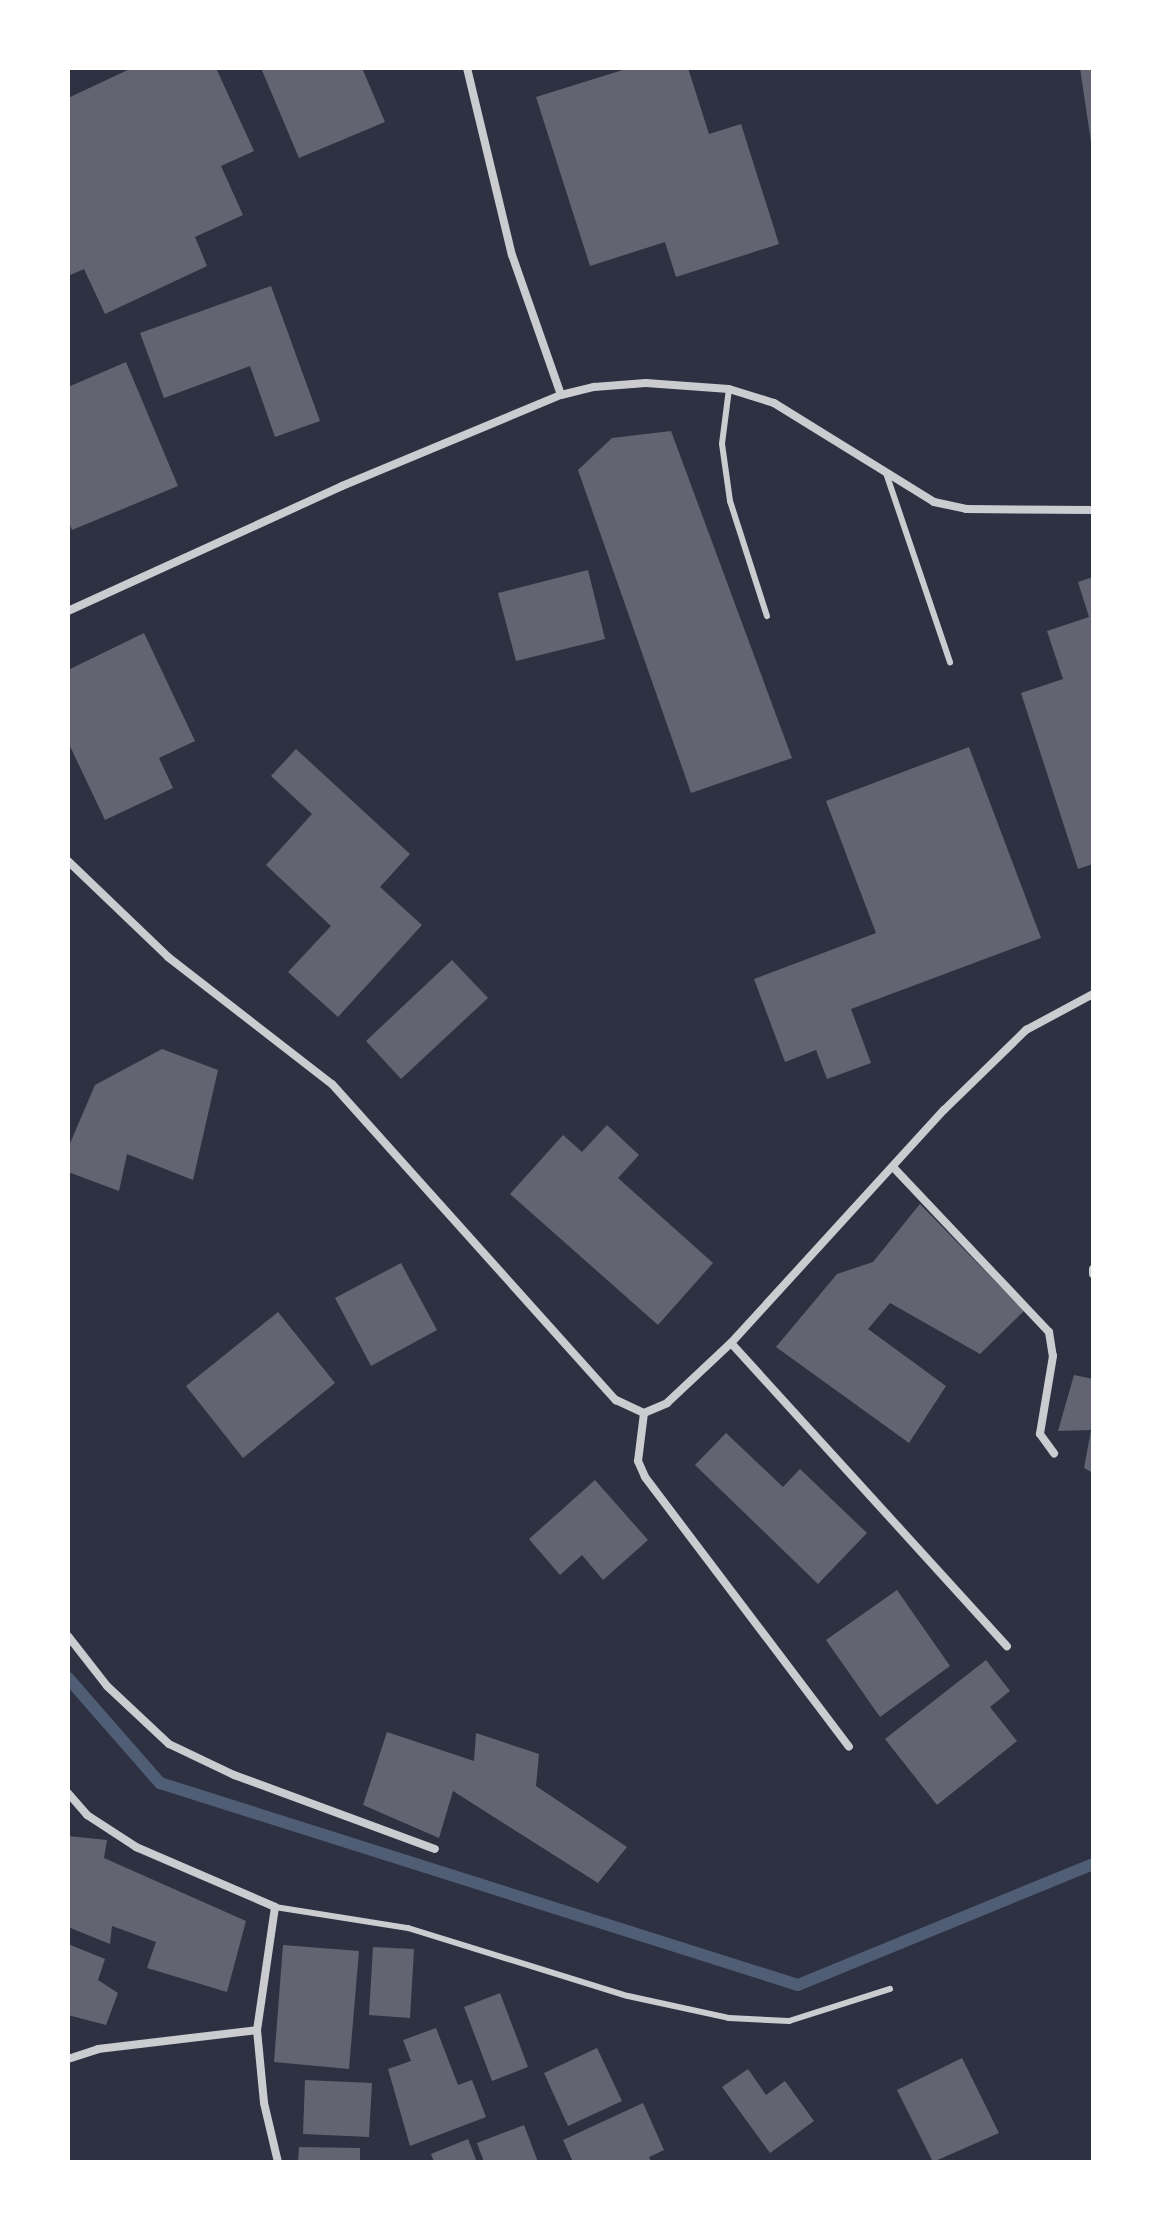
<!DOCTYPE html>
<style>
body{margin:0}
#map{position:relative;width:1161px;height:2230px;overflow:hidden;background:#2d3142;font-family:Figtree,sans-serif}
div>[style]{position:absolute}
.stream>*{height:12px;margin:-6px;padding:0 6px;transform-origin:6px;border-radius:6px;background:#4f5d75}
.building>*{inset:0;background:#626471}
.service>*{height:6px;margin:-3px;padding:0 3px;transform-origin:3px;border-radius:3px;background:#caccd0}
.minor>*{height:8px;margin:-4px;padding:0 4px;transform-origin:4px;border-radius:4px;background:#caccd0}
span{translate:-50% -50%;white-space:nowrap;text-align:center;line-height:1.15;-webkit-text-stroke:6px #fff;paint-order:stroke}
.frame{position:absolute;inset:0;border:70px solid #fff;pointer-events:none}
</style>
<div id="map">
<div class="stream">
<i style="left:68px;top:1678px;width:140px;rotate:48.8deg"></i>
<i style="left:160px;top:1783px;width:669px;rotate:17.57deg"></i>
<i style="left:798px;top:1985px;width:319px;rotate:-22.3deg"></i>
</div>
<div class="building">
<i style="clip-path:polygon(132px 68px,216px 68px,254px 151px,221px 166px,243px 215px,195px 237px,207px 266px,105px 314px,84px 269px,68px 276px,68px 98px)"></i>
<i style="clip-path:polygon(261px 68px,362px 68px,385px 122px,299px 158px)"></i>
<i style="clip-path:polygon(629px 68px,688px 68px,709px 134px,741px 124px,779px 244px,676px 277px,665px 242px,590px 266px,536px 97px)"></i>
<i style="clip-path:polygon(1080px 68px,1093px 68px,1093px 142px,1091px 142px)"></i>
<i style="clip-path:polygon(271px 286px,320px 421px,275px 437px,250px 366px,164px 398px,140px 333px)"></i>
<i style="clip-path:polygon(126px 362px,178px 486px,72px 530px,68px 520px,68px 387px)"></i>
<i style="clip-path:polygon(671px 431px,792px 758px,691px 793px,578px 470px,612px 438px)"></i>
<i style="clip-path:polygon(588px 570px,605px 639px,516px 661px,498px 593px)"></i>
<i style="clip-path:polygon(1093px 577px,1093px 864px,1078px 869px,1021px 693px,1063px 679px,1047px 631px,1089px 617px,1078px 582px)"></i>
<i style="clip-path:polygon(144px 633px,195px 741px,159px 758px,173px 788px,105px 820px,68px 742px,68px 670px)"></i>
<i style="clip-path:polygon(969px 747px,1041px 938px,851px 1009px,871px 1063px,827px 1079px,816px 1050px,785px 1062px,754px 979px,876px 933px,826px 801px)"></i>
<i style="clip-path:polygon(296px 749px,410px 854px,380px 887px,422px 925px,338px 1017px,288px 972px,331px 926px,266px 865px,312px 814px,271px 776px)"></i>
<i style="clip-path:polygon(452px 960px,488px 998px,401px 1079px,366px 1041px)"></i>
<i style="clip-path:polygon(162px 1049px,218px 1070px,193px 1180px,127px 1154px,119px 1191px,68px 1172px,68px 1148px,95px 1085px)"></i>
<i style="clip-path:polygon(607px 1125px,639px 1155px,618px 1178px,713px 1263px,658px 1325px,510px 1194px,563px 1135px,582px 1152px)"></i>
<i style="clip-path:polygon(920px 1204px,1024px 1311px,980px 1354px,890px 1303px,868px 1329px,946px 1386px,909px 1443px,776px 1347px,837px 1274px,873px 1262px)"></i>
<i style="clip-path:polygon(401px 1263px,437px 1330px,371px 1366px,335px 1298px)"></i>
<i style="clip-path:polygon(278px 1312px,335px 1383px,243px 1458px,186px 1386px)"></i>
<i style="clip-path:polygon(1074px 1375px,1093px 1379px,1093px 1473px,1084px 1468px,1091px 1430px,1058px 1431px)"></i>
<i style="clip-path:polygon(726px 1433px,783px 1487px,800px 1469px,867px 1533px,818px 1584px,695px 1465px)"></i>
<i style="clip-path:polygon(595px 1480px,648px 1540px,603px 1580px,582px 1555px,560px 1575px,529px 1539px)"></i>
<i style="clip-path:polygon(897px 1590px,950px 1666px,880px 1717px,826px 1640px)"></i>
<i style="clip-path:polygon(986px 1660px,1010px 1691px,990px 1707px,1017px 1741px,937px 1805px,885px 1739px)"></i>
<i style="clip-path:polygon(387px 1732px,474px 1761px,476px 1733px,539px 1754px,536px 1786px,627px 1847px,598px 1883px,453px 1791px,439px 1838px,363px 1805px)"></i>
<i style="clip-path:polygon(68px 1836px,107px 1840px,104px 1858px,246px 1921px,227px 1992px,147px 1968px,156px 1942px,112px 1926px,110px 1944px,68px 1927px)"></i>
<i style="clip-path:polygon(68px 1944px,105px 1959px,98px 1980px,118px 1993px,106px 2025px,68px 2015px)"></i>
<i style="clip-path:polygon(283px 1945px,359px 1951px,349px 2069px,274px 2062px)"></i>
<i style="clip-path:polygon(373px 1947px,414px 1949px,410px 2018px,369px 2015px)"></i>
<i style="clip-path:polygon(500px 1993px,528px 2067px,492px 2081px,464px 2007px)"></i>
<i style="clip-path:polygon(436px 2028px,458px 2085px,472px 2080px,486px 2117px,410px 2146px,388px 2069px,411px 2061px,403px 2040px)"></i>
<i style="clip-path:polygon(597px 2048px,622px 2101px,568px 2126px,544px 2073px)"></i>
<i style="clip-path:polygon(962px 2058px,999px 2133px,933px 2162px,897px 2090px)"></i>
<i style="clip-path:polygon(748px 2069px,766px 2095px,785px 2081px,814px 2121px,770px 2153px,722px 2087px)"></i>
<i style="clip-path:polygon(305px 2080px,372px 2083px,369px 2137px,303px 2134px)"></i>
<i style="clip-path:polygon(643px 2103px,664px 2150px,649px 2157px,651px 2162px,573px 2162px,563px 2140px)"></i>
<i style="clip-path:polygon(524px 2125px,538px 2162px,484px 2162px,477px 2143px)"></i>
<i style="clip-path:polygon(468px 2139px,477px 2162px,434px 2162px,431px 2154px)"></i>
<i style="clip-path:polygon(299px 2147px,360px 2148px,360px 2162px,298px 2162px)"></i>
</div>
<div class="service">
<i style="left:729px;top:389px;width:55px;rotate:97.3deg"></i>
<i style="left:722px;top:444px;width:58px;rotate:82deg"></i>
<i style="left:730px;top:501px;width:121px;rotate:72.2deg"></i>
<i style="left:886px;top:473px;width:200px;rotate:71.3deg"></i>
<i style="left:275px;top:1907px;width:135px;rotate:9deg"></i>
<i style="left:408px;top:1928px;width:230px;rotate:17.2deg"></i>
<i style="left:628px;top:1996px;width:103px;rotate:12.3deg"></i>
<i style="left:729px;top:2018px;width:60px;rotate:2.9deg"></i>
<i style="left:789px;top:2021px;width:106px;rotate:-17.6deg"></i>
</div>
<div class="minor">
<i style="left:467px;top:68px;width:192px;rotate:76.5deg"></i>
<i style="left:512px;top:255px;width:148px;rotate:70.7deg"></i>
<i style="left:68px;top:611px;width:301px;rotate:-24.5deg"></i>
<i style="left:342px;top:486px;width:237px;rotate:-22.6deg"></i>
<i style="left:561px;top:395px;width:34px;rotate:-14deg"></i>
<i style="left:594px;top:387px;width:52px;rotate:-4.4deg"></i>
<i style="left:646px;top:383px;width:83px;rotate:4.1deg"></i>
<i style="left:729px;top:389px;width:47px;rotate:17.3deg"></i>
<i style="left:774px;top:403px;width:188px;rotate:31.7deg"></i>
<i style="left:934px;top:502px;width:33px;rotate:12deg"></i>
<i style="left:966px;top:509px;width:127px;rotate:0.5deg"></i>
<i style="left:68px;top:861px;width:139px;rotate:43.8deg"></i>
<i style="left:168px;top:957px;width:207px;rotate:37.8deg"></i>
<i style="left:332px;top:1084px;width:425px;rotate:48.1deg"></i>
<i style="left:616px;top:1400px;width:31px;rotate:25deg"></i>
<i style="left:644px;top:1413px;width:25px;rotate:-23deg"></i>
<i style="left:667px;top:1403px;width:88px;rotate:-43.2deg"></i>
<i style="left:731px;top:1343px;width:316px;rotate:-47.6deg"></i>
<i style="left:944px;top:1110px;width:115px;rotate:-44.3deg"></i>
<i style="left:1026px;top:1030px;width:76px;rotate:-28.2deg"></i>
<i style="left:893px;top:1167px;width:227px;rotate:46.6deg"></i>
<i style="left:1049px;top:1332px;width:24px;rotate:81deg"></i>
<i style="left:1053px;top:1356px;width:79px;rotate:99.5deg"></i>
<i style="left:1040px;top:1434px;width:24px;rotate:54deg"></i>
<i style="left:1093px;top:1269px;width:5px;rotate:90deg"></i>
<i style="left:731px;top:1343px;width:410px;rotate:47.7deg"></i>
<i style="left:644px;top:1413px;width:48px;rotate:97.1deg"></i>
<i style="left:638px;top:1461px;width:17px;rotate:66deg"></i>
<i style="left:645px;top:1477px;width:338px;rotate:52.9deg"></i>
<i style="left:68px;top:1636px;width:63px;rotate:52deg"></i>
<i style="left:107px;top:1686px;width:85px;rotate:43.1deg"></i>
<i style="left:169px;top:1744px;width:72px;rotate:25.5deg"></i>
<i style="left:234px;top:1775px;width:214px;rotate:20.2deg"></i>
<i style="left:68px;top:1793px;width:29px;rotate:49deg"></i>
<i style="left:87px;top:1815px;width:59px;rotate:33.1deg"></i>
<i style="left:136px;top:1847px;width:151px;rotate:23.3deg"></i>
<i style="left:275px;top:1907px;width:124px;rotate:98.3deg"></i>
<i style="left:257px;top:2030px;width:73px;rotate:84.5deg"></i>
<i style="left:264px;top:2103px;width:61px;rotate:76.7deg"></i>
<i style="left:68px;top:2059px;width:32px;rotate:-18deg"></i>
<i style="left:98px;top:2049px;width:160px;rotate:-6.8deg"></i>
</div>
<div class="frame"></div>
</div>
